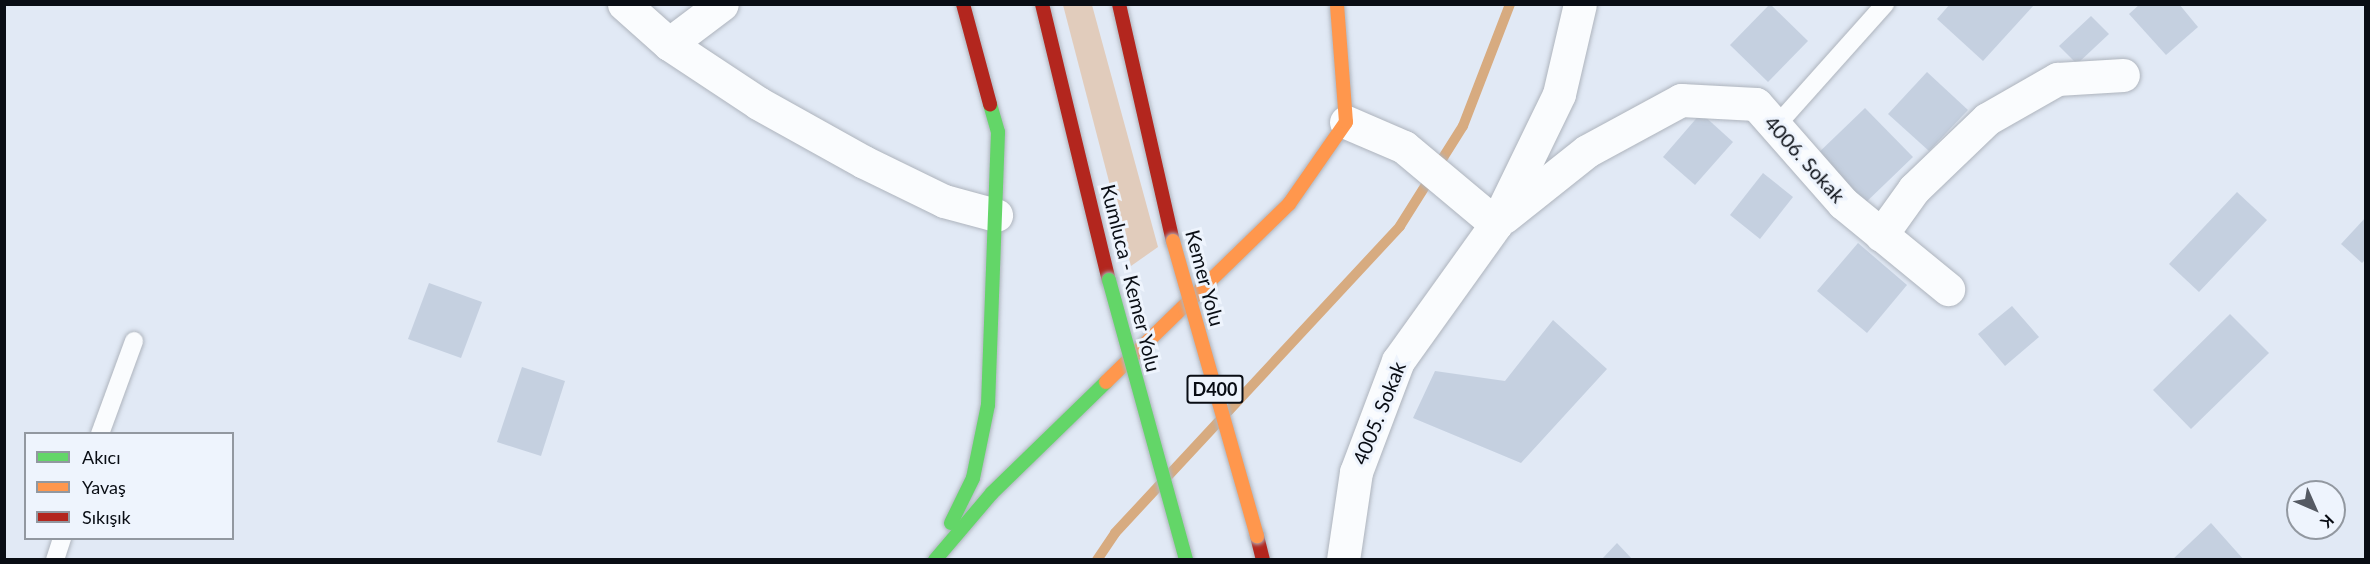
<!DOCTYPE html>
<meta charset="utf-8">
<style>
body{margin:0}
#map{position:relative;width:2370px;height:564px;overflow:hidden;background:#e1e9f5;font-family:Lato,sans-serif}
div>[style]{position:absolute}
.green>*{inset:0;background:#e1ccbc}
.stream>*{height:10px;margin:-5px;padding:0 5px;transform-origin:5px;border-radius:5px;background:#d7ab80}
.building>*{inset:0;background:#c5d0e0}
.roads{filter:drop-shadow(0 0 2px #aeb4bd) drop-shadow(0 0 2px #aeb4bd)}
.lane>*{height:18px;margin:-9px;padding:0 9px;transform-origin:9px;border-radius:9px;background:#fafcfe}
.street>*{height:33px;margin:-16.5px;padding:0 16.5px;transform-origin:16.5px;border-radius:16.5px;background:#fafcfe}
.fast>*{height:14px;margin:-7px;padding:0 7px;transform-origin:7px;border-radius:7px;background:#63d668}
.slow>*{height:14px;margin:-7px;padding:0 7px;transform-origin:7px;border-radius:7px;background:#ff974d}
.jam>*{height:14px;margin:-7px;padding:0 7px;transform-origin:7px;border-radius:7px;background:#b3261e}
.bridges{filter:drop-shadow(0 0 2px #aeb4bd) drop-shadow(0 0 2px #aeb4bd)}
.fast-bridge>*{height:14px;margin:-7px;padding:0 7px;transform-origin:7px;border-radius:7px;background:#63d668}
.slow-bridge>*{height:14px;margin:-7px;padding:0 7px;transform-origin:7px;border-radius:7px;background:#ff974d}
span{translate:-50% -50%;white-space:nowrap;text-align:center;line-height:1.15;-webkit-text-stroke:6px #eef4fd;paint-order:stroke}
.shield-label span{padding:2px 4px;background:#eef4fd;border:2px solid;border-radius:4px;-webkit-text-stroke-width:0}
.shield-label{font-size:18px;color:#090d14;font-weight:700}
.street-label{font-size:20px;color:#090d14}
.frame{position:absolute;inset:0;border:6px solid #090d14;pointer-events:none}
.legend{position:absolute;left:24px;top:432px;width:210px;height:108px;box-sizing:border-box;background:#eef4fd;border:2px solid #9298a0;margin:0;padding:8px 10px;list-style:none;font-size:18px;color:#090d14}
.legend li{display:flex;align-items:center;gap:12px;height:30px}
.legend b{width:30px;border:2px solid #9298a0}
.north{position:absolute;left:2286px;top:480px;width:60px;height:60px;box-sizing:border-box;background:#eef4fd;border:2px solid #9298a0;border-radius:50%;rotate:135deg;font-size:16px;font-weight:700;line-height:24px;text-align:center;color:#090d14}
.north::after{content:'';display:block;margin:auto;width:21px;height:27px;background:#555a63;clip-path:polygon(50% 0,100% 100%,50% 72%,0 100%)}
</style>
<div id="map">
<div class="green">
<i style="clip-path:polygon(1063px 5px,1092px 5px,1158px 247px,1131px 266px)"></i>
</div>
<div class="stream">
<i style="left:1097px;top:560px;width:32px;rotate:-56deg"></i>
<i style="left:1115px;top:533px;width:419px;rotate:-47.1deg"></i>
<i style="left:1400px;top:226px;width:118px;rotate:-57.8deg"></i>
<i style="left:1463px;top:126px;width:131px;rotate:-68.9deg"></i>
</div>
<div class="building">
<i style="clip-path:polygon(1770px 4px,1808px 41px,1768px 82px,1730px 45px)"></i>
<i style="clip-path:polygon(1950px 4px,2035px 4px,1983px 61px,1937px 19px)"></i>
<i style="clip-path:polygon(2140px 4px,2179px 4px,2198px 27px,2166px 55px,2129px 14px)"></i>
<i style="clip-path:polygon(2091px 16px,2109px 34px,2077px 64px,2059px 46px)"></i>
<i style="clip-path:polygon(1927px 72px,1968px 110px,1929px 151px,1888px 114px)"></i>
<i style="clip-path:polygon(1865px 108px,1913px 157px,1860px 208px,1812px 159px)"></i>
<i style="clip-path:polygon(1701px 113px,1733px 142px,1695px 185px,1663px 157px)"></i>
<i style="clip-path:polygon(1763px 173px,1793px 197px,1760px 239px,1730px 215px)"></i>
<i style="clip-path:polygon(2237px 192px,2267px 220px,2199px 292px,2169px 264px)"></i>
<i style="clip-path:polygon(2366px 217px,2366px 259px,2362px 263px,2341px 244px)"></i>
<i style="clip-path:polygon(1858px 243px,1907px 285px,1867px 333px,1817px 291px)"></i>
<i style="clip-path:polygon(429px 283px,482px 302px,461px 358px,408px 339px)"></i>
<i style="clip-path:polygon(2012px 306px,2039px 337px,2005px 366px,1978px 334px)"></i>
<i style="clip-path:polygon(2230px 314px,2269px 353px,2191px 429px,2153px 390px)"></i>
<i style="clip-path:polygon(1553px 320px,1607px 369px,1521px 463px,1413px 418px,1435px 371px,1505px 381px)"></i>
<i style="clip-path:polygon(522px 367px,565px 381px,541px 456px,497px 442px)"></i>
<i style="clip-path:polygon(2211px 523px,2244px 560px,2172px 560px)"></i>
<i style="clip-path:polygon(1617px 543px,1633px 560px,1601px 560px)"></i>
</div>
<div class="roads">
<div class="lane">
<i style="left:1776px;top:126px;width:164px;rotate:-48.2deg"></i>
<i style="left:100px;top:434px;width:99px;rotate:-69.9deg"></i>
<i style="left:55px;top:560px;width:23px;rotate:-72deg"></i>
</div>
<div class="street">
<i style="left:624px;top:4px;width:60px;rotate:41.6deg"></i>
<i style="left:669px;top:44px;width:66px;rotate:-37deg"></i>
<i style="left:669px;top:44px;width:107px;rotate:33.5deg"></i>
<i style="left:758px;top:103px;width:121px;rotate:29.1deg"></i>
<i style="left:864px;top:162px;width:89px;rotate:26deg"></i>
<i style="left:944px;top:201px;width:54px;rotate:15.1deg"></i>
<i style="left:1346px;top:122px;width:63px;rotate:23.3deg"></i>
<i style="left:1404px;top:147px;width:120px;rotate:39.9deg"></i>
<i style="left:1504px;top:217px;width:106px;rotate:-38.5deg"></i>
<i style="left:1587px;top:151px;width:107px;rotate:-28.5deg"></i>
<i style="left:1681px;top:100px;width:75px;rotate:3.1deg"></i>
<i style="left:1756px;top:104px;width:132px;rotate:48.7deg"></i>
<i style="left:1843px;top:203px;width:136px;rotate:39.3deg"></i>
<i style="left:1881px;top:235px;width:57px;rotate:-54.3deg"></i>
<i style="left:1914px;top:189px;width:101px;rotate:-43.8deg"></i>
<i style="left:1987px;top:119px;width:81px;rotate:-29.7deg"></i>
<i style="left:2057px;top:79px;width:66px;rotate:-3.5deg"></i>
<i style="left:1343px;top:560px;width:89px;rotate:-81.6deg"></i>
<i style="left:1356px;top:472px;width:119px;rotate:-69.3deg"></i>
<i style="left:1398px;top:361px;width:168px;rotate:-54.4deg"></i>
<i style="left:1496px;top:224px;width:144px;rotate:-64.1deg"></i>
<i style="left:1559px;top:94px;width:92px;rotate:-76.9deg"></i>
</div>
<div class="fast">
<i style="left:951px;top:523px;width:50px;rotate:-63.9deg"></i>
<i style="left:973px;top:478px;width:75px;rotate:-78.4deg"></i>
<i style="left:988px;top:405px;width:273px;rotate:-87.9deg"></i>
<i style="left:998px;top:132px;width:29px;rotate:-106deg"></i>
<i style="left:935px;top:560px;width:88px;rotate:-49.6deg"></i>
<i style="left:992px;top:493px;width:159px;rotate:-44.2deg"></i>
</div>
<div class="slow">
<i style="left:1106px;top:382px;width:255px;rotate:-44.2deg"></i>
<i style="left:1289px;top:204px;width:100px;rotate:-55.2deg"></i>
<i style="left:1346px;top:122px;width:118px;rotate:-94.4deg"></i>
</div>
<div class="jam">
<i style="left:963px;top:4px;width:104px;rotate:74.9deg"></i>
<i style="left:1042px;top:4px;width:284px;rotate:76.4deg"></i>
<i style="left:1119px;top:4px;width:243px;rotate:77.2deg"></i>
<i style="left:1257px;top:536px;width:25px;rotate:76deg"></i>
</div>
</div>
<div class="bridges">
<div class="fast-bridge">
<i style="left:1109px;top:280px;width:290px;rotate:74.6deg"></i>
</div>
<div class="slow-bridge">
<i style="left:1173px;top:241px;width:307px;rotate:74.1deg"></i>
</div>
</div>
<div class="shield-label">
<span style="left:1215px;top:389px">D400</span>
</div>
<div class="street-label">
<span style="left:1805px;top:159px;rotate:48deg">4006. Sokak</span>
<span style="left:1131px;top:278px;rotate:76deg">Kumluca - Kemer Yolu</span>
<span style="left:1205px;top:278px;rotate:75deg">Kemer Yolu</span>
<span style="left:1379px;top:413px;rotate:-68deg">4005. Sokak</span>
</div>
<div class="frame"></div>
<ul class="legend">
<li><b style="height:8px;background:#63d668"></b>Akıcı</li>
<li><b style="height:8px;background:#ff974d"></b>Yavaş</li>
<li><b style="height:8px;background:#b3261e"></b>Sıkışık</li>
</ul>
<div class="north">K</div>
</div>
